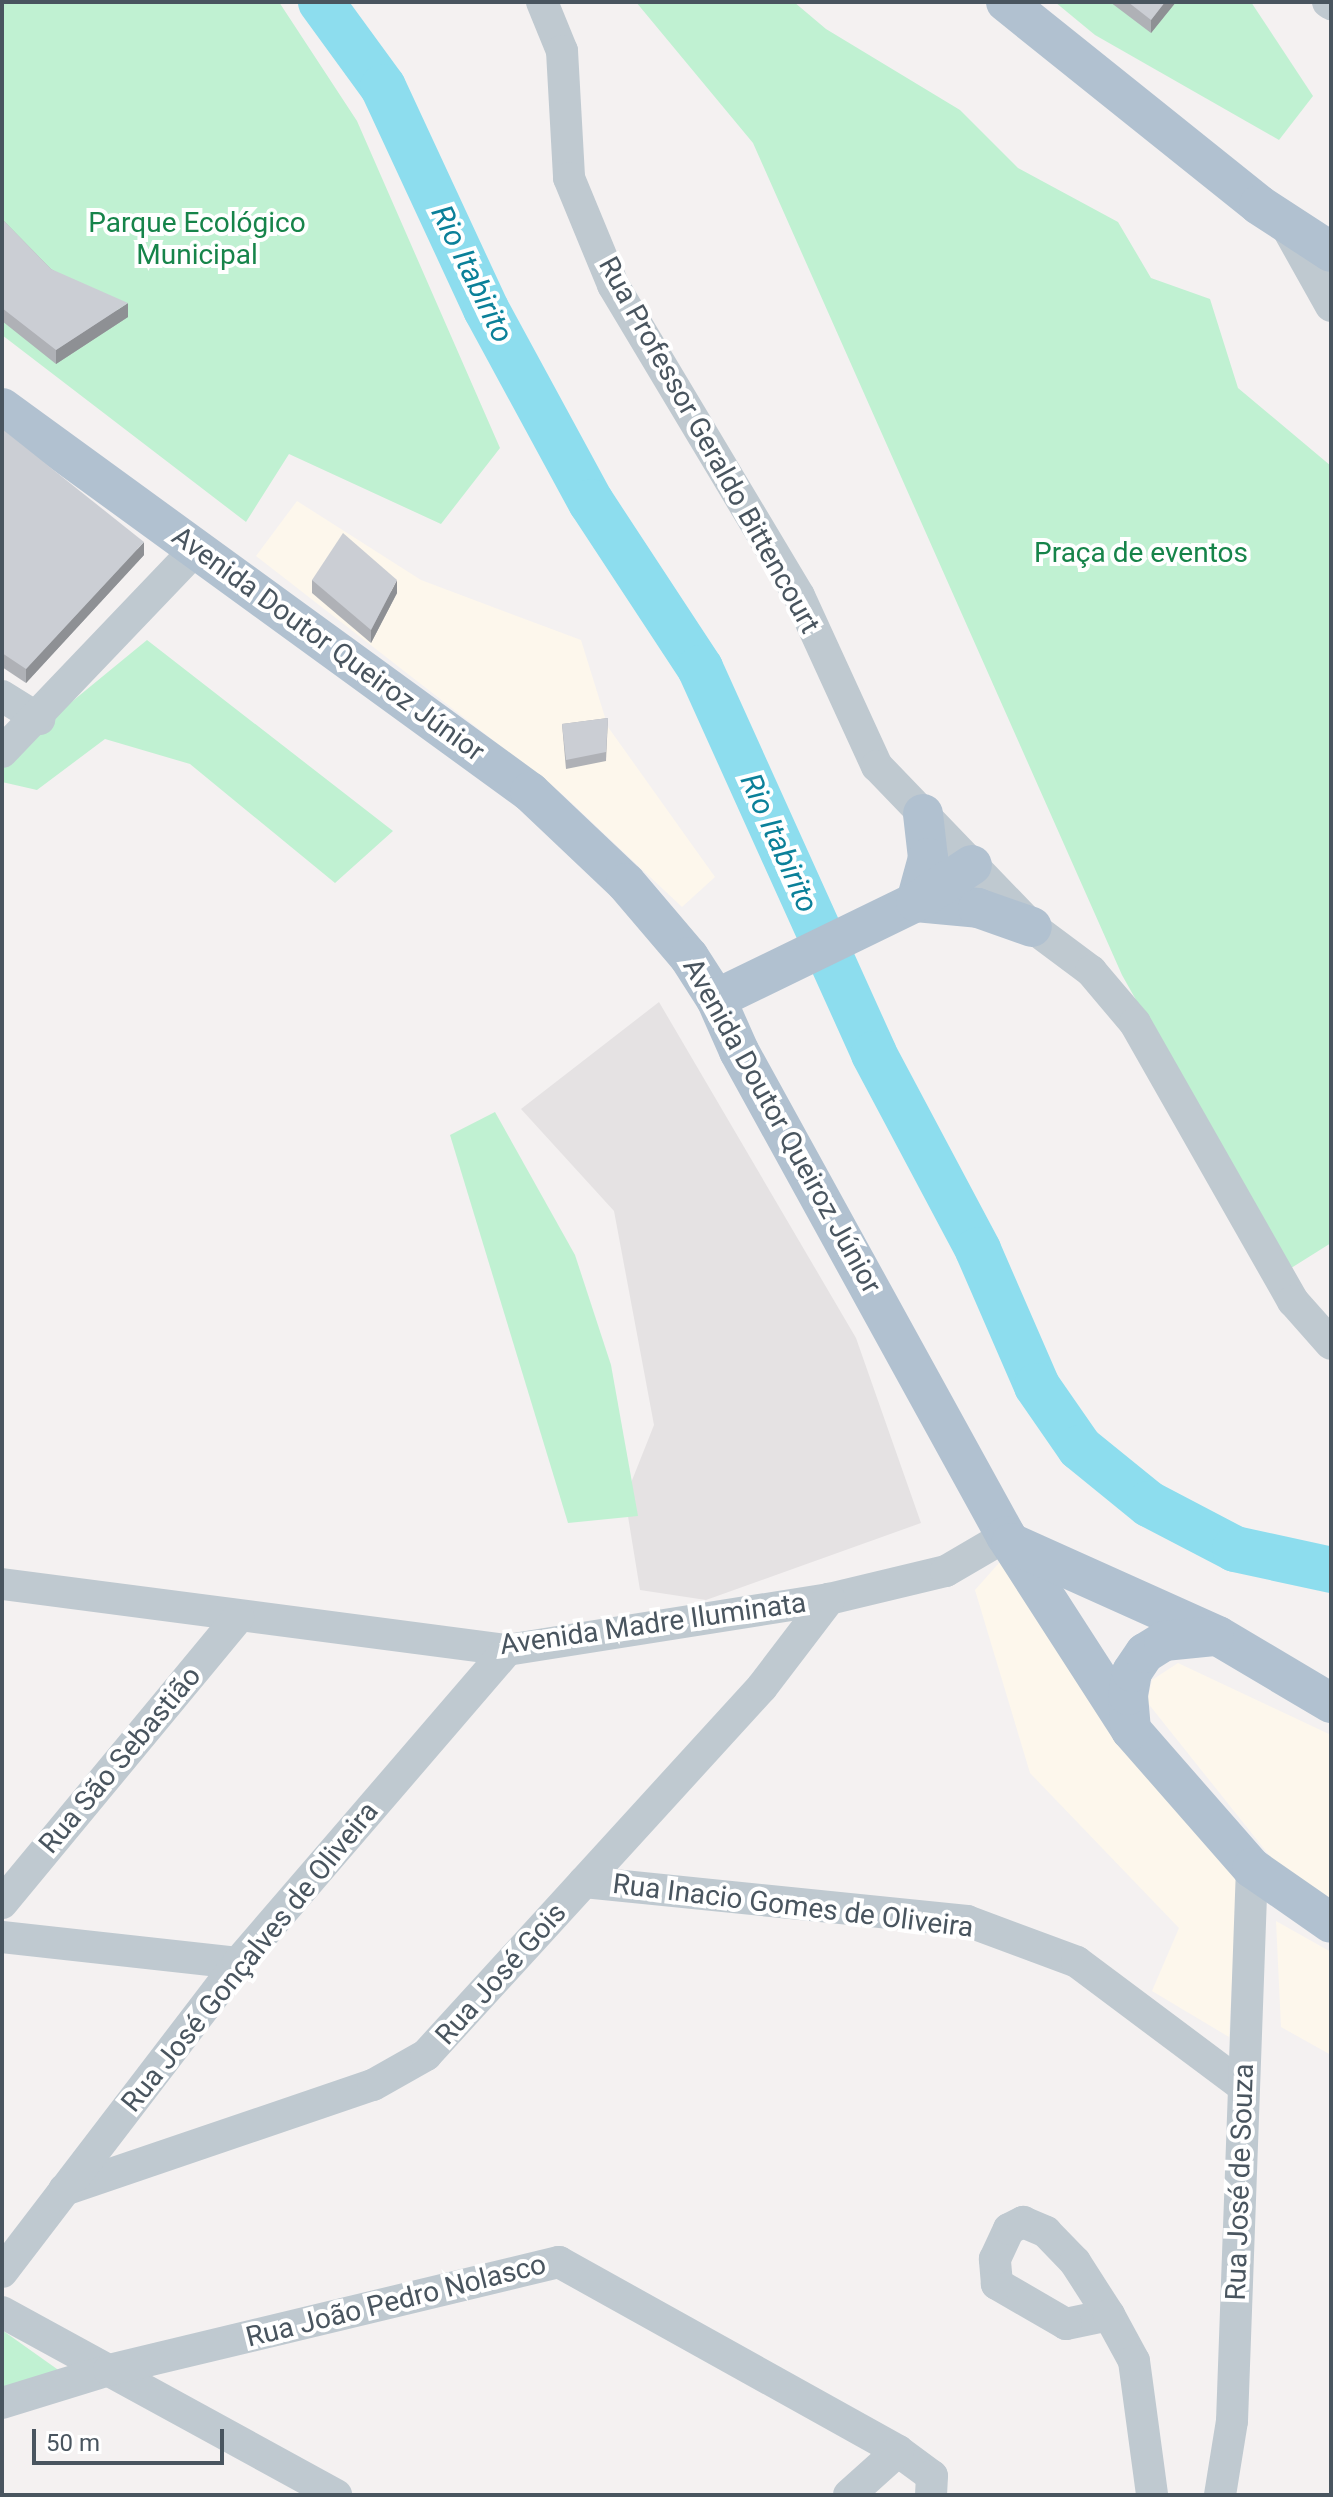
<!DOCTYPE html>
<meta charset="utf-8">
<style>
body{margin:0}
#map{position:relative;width:1333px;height:2497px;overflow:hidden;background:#f4f1f1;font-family:Roboto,sans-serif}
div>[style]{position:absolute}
.commercial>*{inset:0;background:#fdf7ec}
.education>*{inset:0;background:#e5e2e3}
.green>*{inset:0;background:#c0f1d2}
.river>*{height:46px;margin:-23px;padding:0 23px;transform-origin:23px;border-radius:23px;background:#8dddee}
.minor>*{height:32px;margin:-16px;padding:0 16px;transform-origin:16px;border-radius:16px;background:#bfc9d0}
.major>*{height:40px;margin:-20px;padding:0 20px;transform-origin:20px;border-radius:20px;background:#b1c1d0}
.wall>*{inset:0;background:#afb1b6}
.shaded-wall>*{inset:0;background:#8e9094}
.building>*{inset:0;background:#cbced4}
span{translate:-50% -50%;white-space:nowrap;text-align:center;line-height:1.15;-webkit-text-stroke:8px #fff;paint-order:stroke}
.park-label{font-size:28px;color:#16844a}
.street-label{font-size:28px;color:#49555f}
.water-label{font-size:30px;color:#0b8099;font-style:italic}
.frame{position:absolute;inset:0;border:4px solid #49555f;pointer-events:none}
.scale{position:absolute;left:32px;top:2429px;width:192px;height:36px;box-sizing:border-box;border:4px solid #49555f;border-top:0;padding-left:10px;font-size:24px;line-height:28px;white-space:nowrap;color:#49555f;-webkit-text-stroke:6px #fff;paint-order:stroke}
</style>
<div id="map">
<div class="commercial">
<i style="clip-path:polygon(297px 501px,421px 580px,581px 640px,608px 727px,715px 877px,682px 907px,561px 793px,256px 556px)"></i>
<i style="clip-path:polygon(1006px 1555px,1238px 1874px,1229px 2037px,1152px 1991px,1179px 1928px,1030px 1773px,975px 1590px)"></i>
<i style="clip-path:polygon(1178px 1663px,1331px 1735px,1331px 1900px,1273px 1860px,1147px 1702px,1152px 1680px)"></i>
<i style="clip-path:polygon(1276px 1921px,1331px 1952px,1331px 2055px,1281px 2027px)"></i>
</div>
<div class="education">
<i style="clip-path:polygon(659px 1002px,856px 1338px,921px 1523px,706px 1600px,640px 1590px,625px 1498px,654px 1425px,614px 1211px,521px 1109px)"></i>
</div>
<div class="green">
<i style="clip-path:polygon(2px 2px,279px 2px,357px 121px,500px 448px,441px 524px,289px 454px,246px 522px,2px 335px)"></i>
<i style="clip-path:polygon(636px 2px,794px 2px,826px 29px,960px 110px,1018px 168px,1118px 222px,1151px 278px,1210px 299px,1238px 388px,1331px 466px,1331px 1243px,1288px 1270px,1122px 975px,753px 143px)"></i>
<i style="clip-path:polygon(1055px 2px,1251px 2px,1313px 96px,1279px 140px,1095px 35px)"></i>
<i style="clip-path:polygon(147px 640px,393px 831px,335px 883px,190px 764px,105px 739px,37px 790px,2px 782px,2px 759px)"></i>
<i style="clip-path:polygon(495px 1112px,575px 1255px,611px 1365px,638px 1516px,568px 1523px,450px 1135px)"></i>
<i style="clip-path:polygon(2px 2330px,64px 2374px,2px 2394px)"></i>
</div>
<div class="river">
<i style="left:321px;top:2px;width:105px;rotate:53.9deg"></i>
<i style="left:383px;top:87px;width:245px;rotate:65.1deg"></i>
<i style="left:486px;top:309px;width:220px;rotate:61.5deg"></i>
<i style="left:591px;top:502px;width:199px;rotate:56.7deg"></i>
<i style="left:700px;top:668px;width:423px;rotate:65.7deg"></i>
<i style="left:874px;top:1054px;width:222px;rotate:62deg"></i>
<i style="left:978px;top:1250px;width:148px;rotate:66.5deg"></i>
<i style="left:1037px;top:1386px;width:75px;rotate:55.3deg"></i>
<i style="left:1080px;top:1448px;width:89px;rotate:39.1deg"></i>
<i style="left:1149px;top:1504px;width:97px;rotate:27.6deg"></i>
<i style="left:1235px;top:1549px;width:98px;rotate:12.3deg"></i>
</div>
<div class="minor">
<i style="left:542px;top:2px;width:53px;rotate:67.8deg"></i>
<i style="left:562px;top:51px;width:127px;rotate:86.8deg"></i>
<i style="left:569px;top:178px;width:116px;rotate:67.6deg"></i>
<i style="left:613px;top:285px;width:362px;rotate:59.1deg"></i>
<i style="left:799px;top:596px;width:187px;rotate:65.4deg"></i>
<i style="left:877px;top:766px;width:223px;rotate:46.1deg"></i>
<i style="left:1032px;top:927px;width:74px;rotate:36.7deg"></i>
<i style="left:1091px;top:971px;width:68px;rotate:49.8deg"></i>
<i style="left:1135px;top:1023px;width:320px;rotate:60.4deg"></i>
<i style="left:1293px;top:1301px;width:57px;rotate:48.5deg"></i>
<i style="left:1328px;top:2px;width:4px;rotate:34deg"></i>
<i style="left:1284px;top:222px;width:96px;rotate:60.8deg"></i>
<i style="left:2px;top:696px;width:44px;rotate:31.9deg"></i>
<i style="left:2px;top:752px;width:282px;rotate:-46.3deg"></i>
<i style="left:2px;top:1584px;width:509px;rotate:7.45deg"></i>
<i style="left:507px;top:1650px;width:326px;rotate:-9deg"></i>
<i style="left:829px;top:1599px;width:120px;rotate:-13.5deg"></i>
<i style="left:946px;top:1571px;width:69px;rotate:-30.3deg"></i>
<i style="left:584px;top:1882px;width:385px;rotate:5.8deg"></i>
<i style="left:967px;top:1921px;width:117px;rotate:20.4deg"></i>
<i style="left:1077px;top:1962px;width:207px;rotate:36.8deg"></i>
<i style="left:2px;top:1903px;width:371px;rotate:-50.4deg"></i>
<i style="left:2px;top:1937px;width:237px;rotate:6.3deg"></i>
<i style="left:64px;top:2190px;width:326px;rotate:-18.8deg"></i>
<i style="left:373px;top:2085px;width:61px;rotate:-29.5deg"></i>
<i style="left:426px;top:2055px;width:498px;rotate:-47.6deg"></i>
<i style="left:762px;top:1687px;width:111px;rotate:-52.7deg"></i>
<i style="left:2px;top:2272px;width:389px;rotate:-52.6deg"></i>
<i style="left:238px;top:1963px;width:413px;rotate:-49.3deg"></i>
<i style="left:2px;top:2312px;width:381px;rotate:28.7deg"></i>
<i style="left:1109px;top:2315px;width:44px;rotate:168.2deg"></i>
<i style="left:1066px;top:2324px;width:80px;rotate:-149.9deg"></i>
<i style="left:997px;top:2284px;width:25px;rotate:-95deg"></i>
<i style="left:995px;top:2259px;width:33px;rotate:-65deg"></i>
<i style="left:1009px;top:2229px;width:16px;rotate:-27deg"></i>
<i style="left:1023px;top:2222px;width:25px;rotate:23deg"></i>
<i style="left:1046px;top:2232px;width:42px;rotate:46deg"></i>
<i style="left:1075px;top:2262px;width:63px;rotate:57.3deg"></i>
<i style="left:1109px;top:2315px;width:52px;rotate:61.5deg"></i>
<i style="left:1134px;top:2361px;width:135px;rotate:82.3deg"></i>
<i style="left:2px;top:2403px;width:112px;rotate:-17.1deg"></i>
<i style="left:109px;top:2370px;width:463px;rotate:-13.5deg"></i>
<i style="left:559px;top:2262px;width:388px;rotate:29.1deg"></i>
<i style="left:898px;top:2451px;width:42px;rotate:36.3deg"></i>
<i style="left:932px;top:2476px;width:19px;rotate:93deg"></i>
<i style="left:849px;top:2495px;width:66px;rotate:-41.9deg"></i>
<i style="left:1220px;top:2495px;width:75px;rotate:-80.8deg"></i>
<i style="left:1232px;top:2421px;width:553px;rotate:-87.93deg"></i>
</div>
<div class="major">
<i style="left:1006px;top:2px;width:324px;rotate:38.7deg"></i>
<i style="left:1259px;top:205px;width:86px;rotate:33.1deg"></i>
<i style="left:2px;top:408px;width:653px;rotate:36.03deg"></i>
<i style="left:530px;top:792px;width:132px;rotate:43.5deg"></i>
<i style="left:626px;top:883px;width:97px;rotate:49.6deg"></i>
<i style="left:689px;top:957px;width:50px;rotate:57.3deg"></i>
<i style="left:716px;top:999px;width:57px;rotate:66.1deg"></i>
<i style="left:739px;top:1051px;width:554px;rotate:61.17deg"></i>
<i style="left:1006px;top:1536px;width:231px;rotate:57.2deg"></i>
<i style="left:1131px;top:1730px;width:184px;rotate:48.8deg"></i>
<i style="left:1252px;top:1868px;width:96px;rotate:34.8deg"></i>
<i style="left:923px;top:814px;width:44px;rotate:83.5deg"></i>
<i style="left:928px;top:858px;width:46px;rotate:105.3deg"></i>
<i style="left:916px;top:902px;width:62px;rotate:5.5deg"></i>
<i style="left:978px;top:908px;width:57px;rotate:19.4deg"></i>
<i style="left:716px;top:999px;width:222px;rotate:-25.9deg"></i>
<i style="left:916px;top:902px;width:67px;rotate:-33.5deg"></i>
<i style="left:1011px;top:1543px;width:227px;rotate:24.2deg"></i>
<i style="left:1218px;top:1636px;width:131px;rotate:30.7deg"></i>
<i style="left:1131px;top:1730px;width:35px;rotate:-95deg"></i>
<i style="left:1128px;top:1695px;width:23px;rotate:-80deg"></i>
<i style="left:1132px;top:1672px;width:23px;rotate:-56deg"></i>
<i style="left:1145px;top:1653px;width:22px;rotate:-32deg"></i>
<i style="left:1164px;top:1641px;width:50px;rotate:-5.7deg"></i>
</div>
<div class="wall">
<i style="clip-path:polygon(1110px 2px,1176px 2px,1151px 33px)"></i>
<i style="clip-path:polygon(2px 219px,51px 269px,128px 317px,56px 364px,2px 321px)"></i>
<i style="clip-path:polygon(2px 429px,144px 555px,26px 683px,2px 667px)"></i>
<i style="clip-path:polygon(312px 580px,397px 593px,371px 643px,312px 593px)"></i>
<i style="clip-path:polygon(608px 718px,606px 761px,566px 769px,562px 724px)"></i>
</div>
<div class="shaded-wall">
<i style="clip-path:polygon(1165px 2px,1176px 2px,1151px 33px,1151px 20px)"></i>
<i style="clip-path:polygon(128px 303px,128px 317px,56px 364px,56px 350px)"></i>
<i style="clip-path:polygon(144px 542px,144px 555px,26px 683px,26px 669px)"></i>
<i style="clip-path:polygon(397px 580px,397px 593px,371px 643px,371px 630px)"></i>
</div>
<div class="building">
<i style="clip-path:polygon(1128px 2px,1165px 2px,1151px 20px)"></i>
<i style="clip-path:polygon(2px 219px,51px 269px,128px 303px,56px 350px,2px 308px)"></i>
<i style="clip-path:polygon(2px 429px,144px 542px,26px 669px,2px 653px)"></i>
<i style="clip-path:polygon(343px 533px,397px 580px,371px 630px,312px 580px)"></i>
<i style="clip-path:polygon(608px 718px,606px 752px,566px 760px,562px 724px)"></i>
</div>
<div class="park-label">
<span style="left:197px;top:239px">Parque Ecológico<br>Municipal</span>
<span style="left:1141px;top:553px">Praça de eventos</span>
</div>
<div class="street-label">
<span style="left:709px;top:445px;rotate:61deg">Rua Professor Geraldo Bittencourt</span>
<span style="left:328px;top:644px;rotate:36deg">Avenida Doutor Queiroz Júnior</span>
<span style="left:782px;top:1126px;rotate:61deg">Avenida Doutor Queiroz Júnior</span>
<span style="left:653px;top:1624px;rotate:-8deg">Avenida Madre Iluminata</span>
<span style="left:120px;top:1760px;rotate:-50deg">Rua São Sebastião</span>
<span style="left:793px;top:1906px;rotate:7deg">Rua Inacio Gomes de Oliveira</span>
<span style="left:250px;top:1957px;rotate:-51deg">Rua José Gonçalves de Oliveira</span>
<span style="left:501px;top:1974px;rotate:-48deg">Rua José Gois</span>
<span style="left:1240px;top:2182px;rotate:-88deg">Rua José de Souza</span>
<span style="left:396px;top:2301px;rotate:-14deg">Rua João Pedro Nolasco</span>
</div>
<div class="water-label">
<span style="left:472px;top:274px;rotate:64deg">Rio Itabirito</span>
<span style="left:779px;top:843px;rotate:66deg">Rio Itabirito</span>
</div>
<div class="frame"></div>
<div class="scale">50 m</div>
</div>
